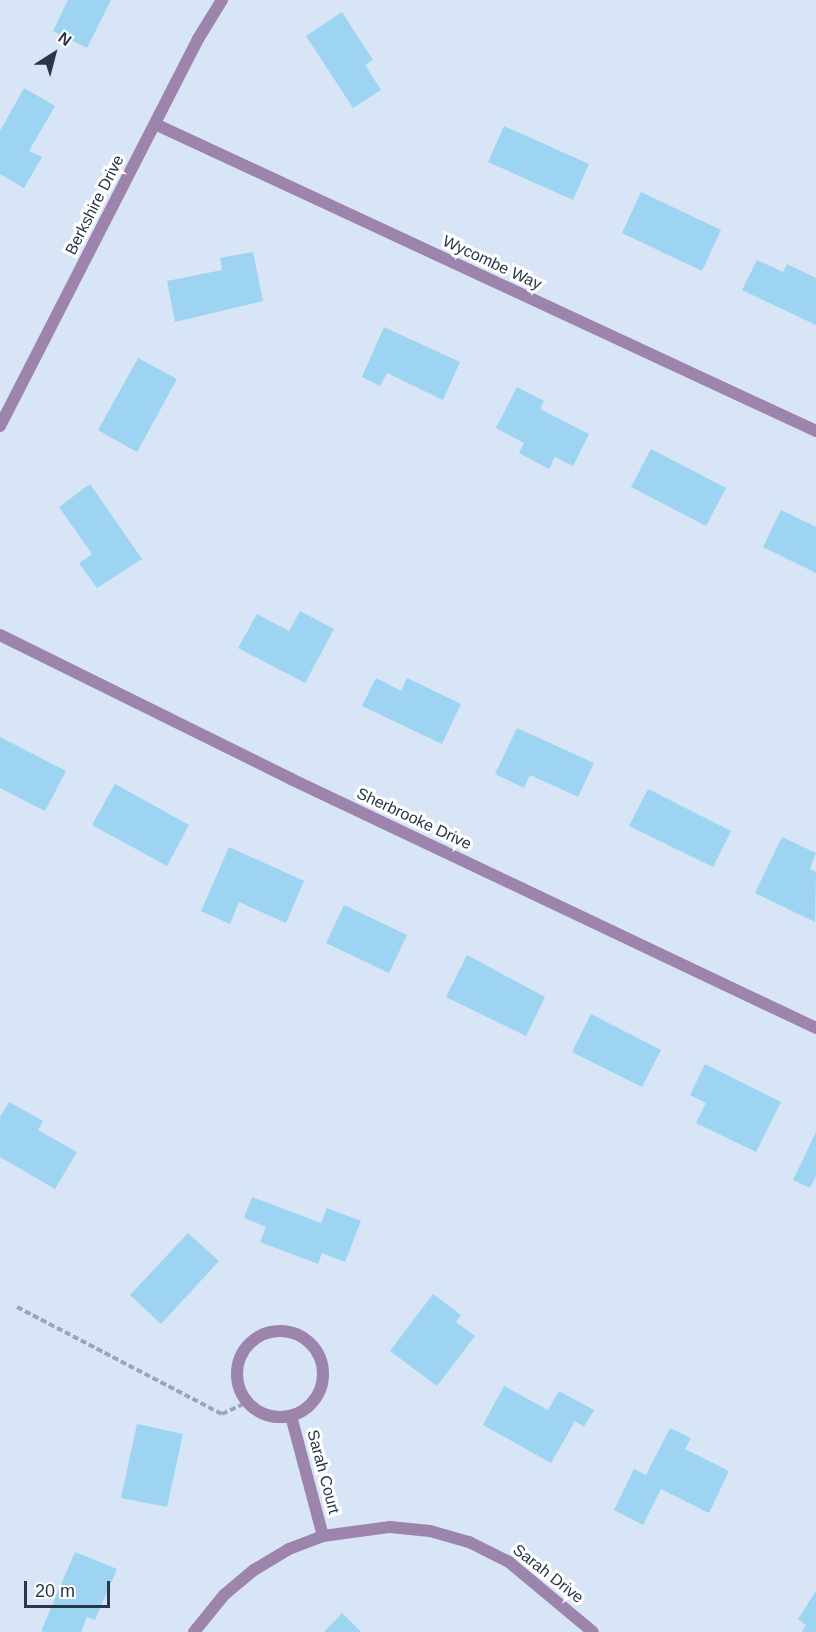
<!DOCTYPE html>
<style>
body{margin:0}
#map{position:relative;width:816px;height:1632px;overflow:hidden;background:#d7e5f6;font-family:Helvetica,sans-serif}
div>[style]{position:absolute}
.building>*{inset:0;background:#9dd4f2}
.path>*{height:4px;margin-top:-2px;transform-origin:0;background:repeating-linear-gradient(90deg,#98a6b7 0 6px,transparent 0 9px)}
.street>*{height:12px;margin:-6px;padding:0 6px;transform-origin:6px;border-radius:6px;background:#9d84ac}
.street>.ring{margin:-6px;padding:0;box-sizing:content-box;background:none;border:12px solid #9d84ac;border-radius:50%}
span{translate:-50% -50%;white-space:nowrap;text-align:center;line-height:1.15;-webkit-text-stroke:6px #fff;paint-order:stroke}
.street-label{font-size:16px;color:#293748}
.north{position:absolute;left:24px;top:24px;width:60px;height:60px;-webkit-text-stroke:4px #fff;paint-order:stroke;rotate:36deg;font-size:16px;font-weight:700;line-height:24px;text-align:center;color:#293748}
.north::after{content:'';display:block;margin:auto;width:21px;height:27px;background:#293748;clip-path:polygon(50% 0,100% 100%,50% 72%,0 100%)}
.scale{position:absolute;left:24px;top:1581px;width:86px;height:27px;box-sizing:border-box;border:3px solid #293748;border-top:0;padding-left:8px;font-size:18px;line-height:21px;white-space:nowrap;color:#293748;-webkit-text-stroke:4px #fff;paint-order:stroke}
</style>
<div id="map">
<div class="building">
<i style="clip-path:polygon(68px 0,111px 0,87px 48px,53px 31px)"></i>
<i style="clip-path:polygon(342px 12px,373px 60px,365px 65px,381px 90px,353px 108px,306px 36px)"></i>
<i style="clip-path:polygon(24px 88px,55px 106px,29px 151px,42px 157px,24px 188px,0 174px,0 131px)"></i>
<i style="clip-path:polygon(504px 126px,589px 164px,573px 200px,488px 162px)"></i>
<i style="clip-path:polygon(641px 192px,721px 230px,702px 271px,622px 233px)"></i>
<i style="clip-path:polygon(253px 252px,263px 301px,175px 322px,167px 281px,222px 270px,220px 258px)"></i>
<i style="clip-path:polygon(757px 260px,783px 272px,787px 264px,816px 278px,816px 325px,742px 290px)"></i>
<i style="clip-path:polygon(384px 327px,460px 362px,443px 400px,387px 373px,380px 386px,362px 377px)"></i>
<i style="clip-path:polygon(138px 358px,177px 379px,137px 452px,98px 430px)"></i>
<i style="clip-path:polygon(517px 387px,544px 401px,540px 409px,589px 434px,573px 466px,555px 457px,549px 469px,519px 453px,524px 443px,496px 428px)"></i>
<i style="clip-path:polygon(651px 449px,726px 488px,706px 526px,631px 487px)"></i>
<i style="clip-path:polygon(90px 484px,142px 559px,97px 588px,79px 563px,92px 554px,59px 507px)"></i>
<i style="clip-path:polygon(781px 510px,816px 527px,816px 573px,763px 547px)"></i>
<i style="clip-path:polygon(300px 611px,334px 629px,305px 683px,238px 648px,257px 614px,289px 631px)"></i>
<i style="clip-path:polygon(376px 678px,401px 691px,407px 678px,461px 704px,442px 744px,362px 706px)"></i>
<i style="clip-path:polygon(517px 728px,594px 763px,578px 797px,530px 775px,524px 788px,495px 774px)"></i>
<i style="clip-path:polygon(0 737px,66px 771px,45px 811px,0 788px)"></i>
<i style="clip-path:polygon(115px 784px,189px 825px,167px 866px,92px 825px)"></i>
<i style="clip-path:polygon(648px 789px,731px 831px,713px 867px,629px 826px)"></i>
<i style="clip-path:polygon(782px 837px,816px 853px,810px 869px,816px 872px,815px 922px,755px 893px)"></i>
<i style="clip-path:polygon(229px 847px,304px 881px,286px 923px,239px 902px,230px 924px,201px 911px)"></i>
<i style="clip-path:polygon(344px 905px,407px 935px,389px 973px,326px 943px)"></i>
<i style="clip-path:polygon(467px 955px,545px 997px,526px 1036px,446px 997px)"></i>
<i style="clip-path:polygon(591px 1014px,661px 1050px,642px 1087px,572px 1052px)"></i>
<i style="clip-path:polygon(705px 1064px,781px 1102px,756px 1152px,696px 1123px,706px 1103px,690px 1095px)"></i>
<i style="clip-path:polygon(9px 1102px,43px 1121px,38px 1130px,77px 1152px,55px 1189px,0 1157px,0 1117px)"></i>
<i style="clip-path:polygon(816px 1132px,816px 1176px,810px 1188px,793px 1180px)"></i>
<i style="clip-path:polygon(252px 1197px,321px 1223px,327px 1208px,361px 1221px,345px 1262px,322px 1253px,318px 1264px,260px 1242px,266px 1227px,244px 1218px)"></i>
<i style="clip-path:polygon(188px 1233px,219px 1261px,161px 1324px,130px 1295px)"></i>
<i style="clip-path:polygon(433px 1294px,461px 1315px,456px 1322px,475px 1336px,437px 1386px,390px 1351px)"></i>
<i style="clip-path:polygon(504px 1386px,548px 1410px,559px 1391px,594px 1410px,584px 1427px,575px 1421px,551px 1463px,483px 1425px)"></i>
<i style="clip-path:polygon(137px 1424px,183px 1434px,167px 1507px,121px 1498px)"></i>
<i style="clip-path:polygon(670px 1428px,691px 1438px,685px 1449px,729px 1471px,709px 1513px,661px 1489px,643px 1525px,614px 1510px,634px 1469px,646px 1475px)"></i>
<i style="clip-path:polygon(75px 1552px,117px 1569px,95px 1620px,87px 1617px,81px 1632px,44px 1632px,41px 1631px)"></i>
<i style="clip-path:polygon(816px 1591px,816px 1632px,802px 1632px,806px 1625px,798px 1619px)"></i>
<i style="clip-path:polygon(342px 1613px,361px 1632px,324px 1632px)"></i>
</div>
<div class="path">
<i style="left:17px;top:1307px;width:231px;rotate:27.6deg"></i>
<i style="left:222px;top:1414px;width:29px;rotate:-25deg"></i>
</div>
<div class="street">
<i style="left:155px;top:124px;width:729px;rotate:24.91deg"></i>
<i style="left:0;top:426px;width:435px;rotate:-62.9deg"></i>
<i style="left:198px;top:39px;width:46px;rotate:-58.4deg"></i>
<i style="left:0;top:635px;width:325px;rotate:26.3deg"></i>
<i style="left:291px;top:779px;width:581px;rotate:25.37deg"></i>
<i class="ring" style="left:237px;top:1331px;width:74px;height:74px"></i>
<i style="left:291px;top:1416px;width:124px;rotate:75.1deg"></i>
<i style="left:194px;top:1632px;width:48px;rotate:-51deg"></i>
<i style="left:224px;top:1595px;width:39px;rotate:-40deg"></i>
<i style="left:254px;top:1570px;width:41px;rotate:-31deg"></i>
<i style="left:289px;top:1549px;width:36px;rotate:-21deg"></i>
<i style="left:323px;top:1536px;width:68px;rotate:-7.7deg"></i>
<i style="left:390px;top:1527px;width:40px;rotate:5.7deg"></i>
<i style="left:430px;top:1531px;width:41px;rotate:15.8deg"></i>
<i style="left:469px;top:1542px;width:45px;rotate:26.6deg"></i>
<i style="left:509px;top:1562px;width:109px;rotate:39.8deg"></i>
</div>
<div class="street-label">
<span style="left:95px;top:205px;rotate:-63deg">Berkshire Drive</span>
<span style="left:492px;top:263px;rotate:25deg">Wycombe Way</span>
<span style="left:414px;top:819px;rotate:25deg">Sherbrooke Drive</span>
<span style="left:323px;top:1472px;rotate:75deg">Sarah Court</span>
<span style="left:548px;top:1574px;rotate:38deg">Sarah Drive</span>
</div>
<div class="north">N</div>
<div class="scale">20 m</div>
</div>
